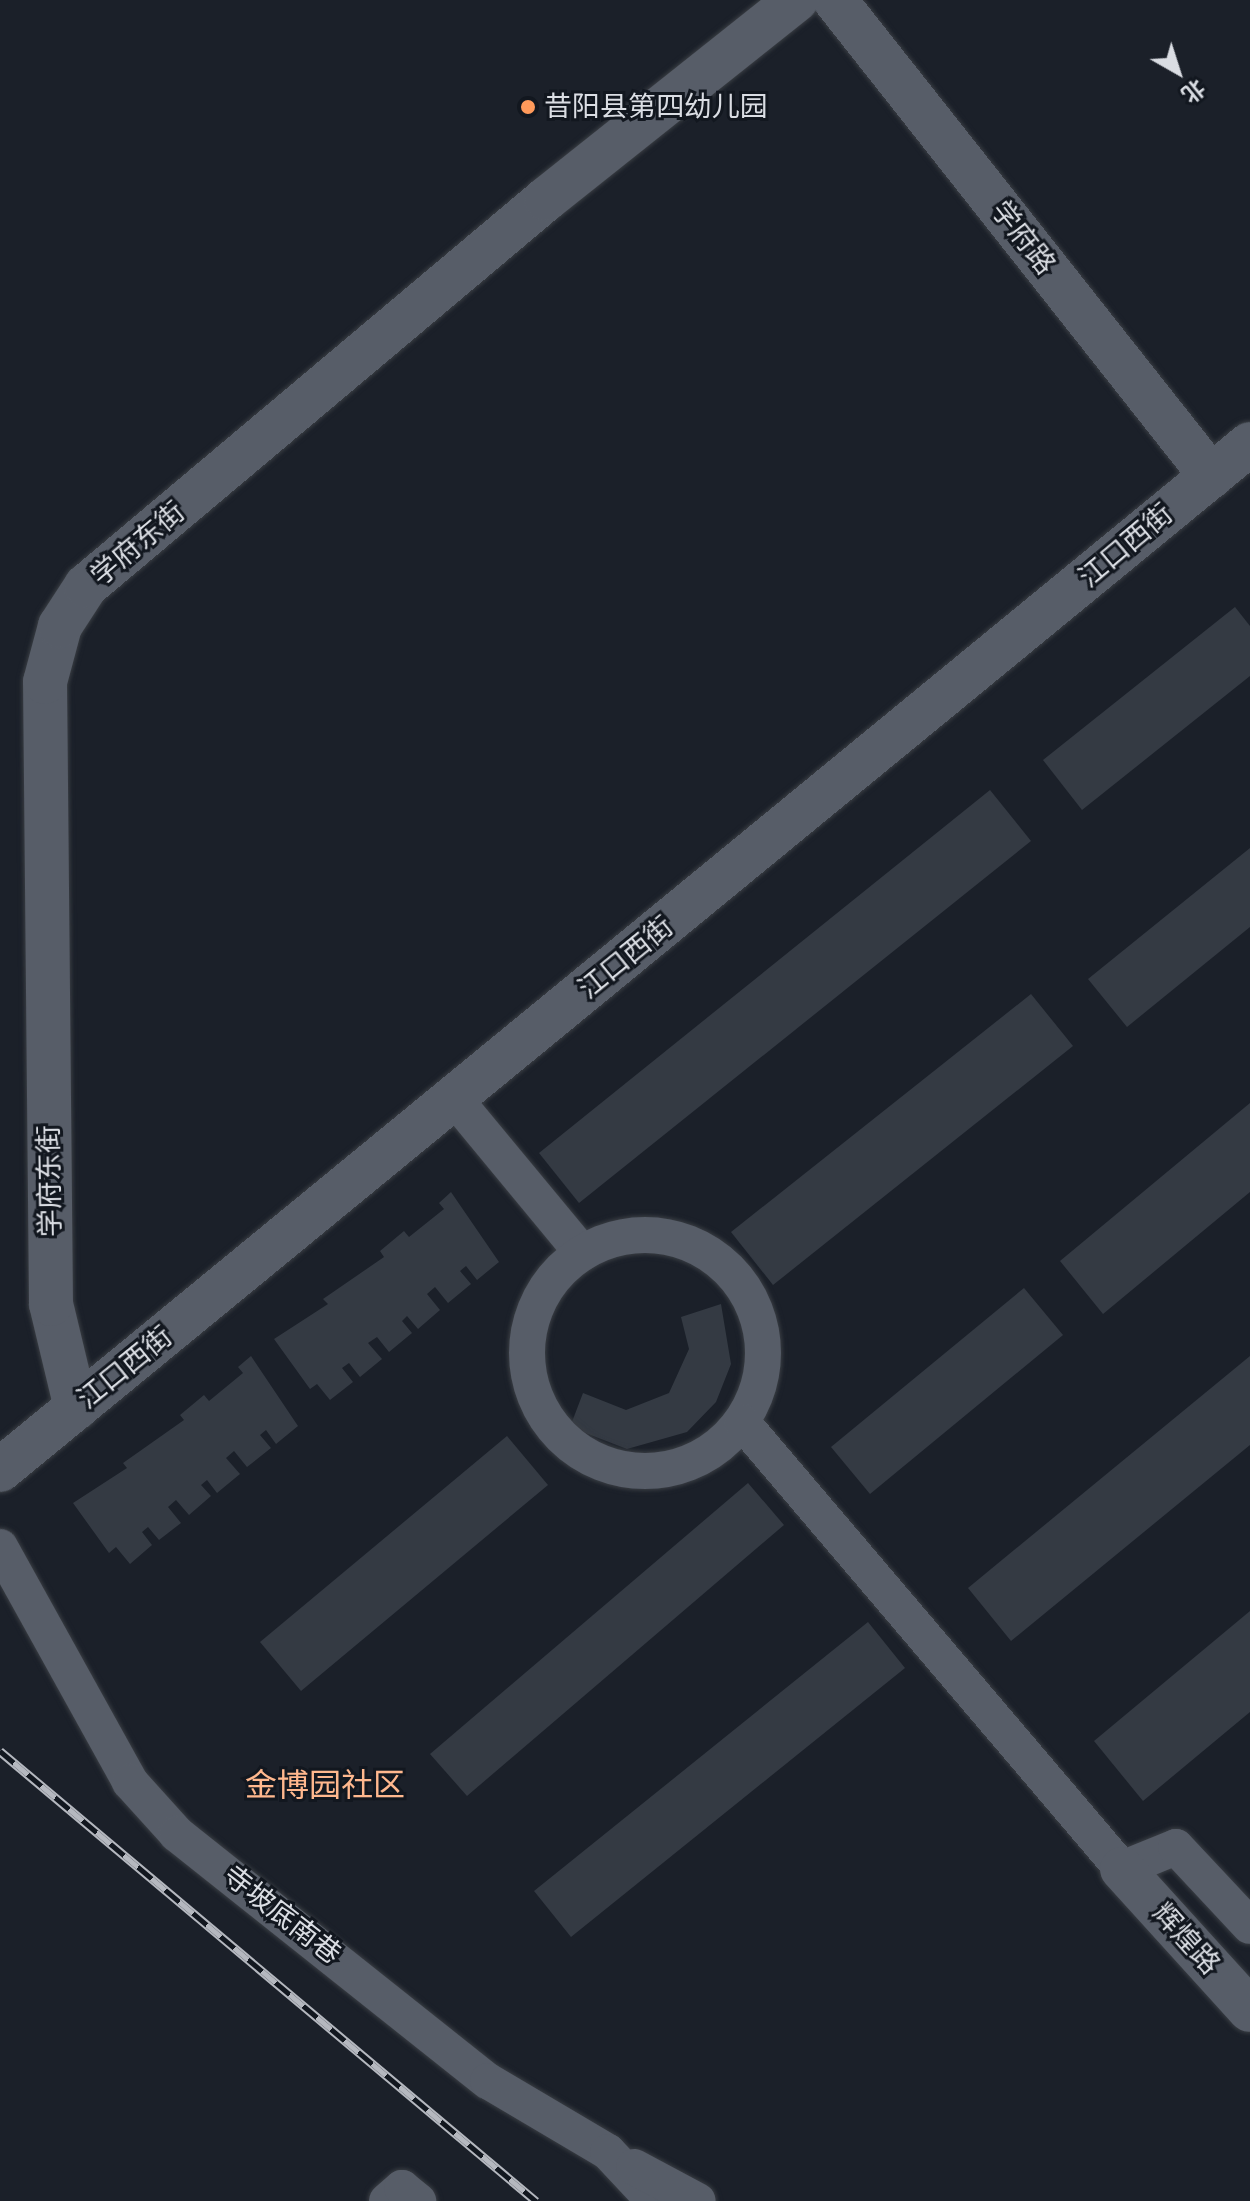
<!DOCTYPE html>
<meta charset="utf-8">
<style>
body{margin:0}
#map{position:relative;width:1250px;height:2201px;overflow:hidden;background:#1b2029;font-family:Signika,"Noto Sans SC",sans-serif}
div>[style]{position:absolute}
.building>*{inset:0;background:#343a43}
.roads{filter:drop-shadow(0 0 2px #393d43) drop-shadow(0 0 2px #393d43)}
.minor>*{height:36px;margin:-18px;padding:0 18px;transform-origin:18px;border-radius:18px;background:#575d68}
.minor>.ring{margin:-18px;padding:0;box-sizing:content-box;background:none;border:36px solid #575d68;border-radius:50%}
.tertiary>*{height:44px;margin:-22px;padding:0 22px;transform-origin:22px;border-radius:22px;background:#575d68}
.secondary>*{height:44px;margin:-22px;padding:0 22px;transform-origin:22px;border-radius:22px;background:#575d68}
.rail>*{height:9px;margin-top:-4.5px;transform-origin:0;background:repeating-linear-gradient(90deg,#12171f 0 18px,#b5b8bf 0 36px);box-sizing:border-box;border-block:2px solid #b5b8bf}
.dots>*{width:22px;height:22px;translate:-50% -50%;box-sizing:border-box;border:4px solid #12171f;border-radius:50%}
span{translate:-50% -50%;white-space:nowrap;text-align:center;line-height:1.15;-webkit-text-stroke:6px #12171f;paint-order:stroke}
.poi-label{font-size:28px;color:#dadde3}
.left{translate:0 -50%;text-align:left}
.street-label{font-size:28px;color:#dadde3}
.quarter-label{font-size:32px;color:#ffb88e}
.north{position:absolute;left:1138px;top:32px;width:80px;height:80px;-webkit-text-stroke:6px #12171f;paint-order:stroke;rotate:141deg;font-size:22px;font-weight:700;line-height:32px;text-align:center;color:#dadde3}
.north::after{content:'';display:block;margin:auto;width:28px;height:36px;background:#dadde3;clip-path:polygon(50% 0,100% 100%,50% 72%,0 100%)}
</style>
<div id="map">
<div class="building">
<i style="clip-path:polygon(1235px 607px,1250px 626px,1250px 676px,1082px 810px,1043px 760px)"></i>
<i style="clip-path:polygon(990px 790px,1031px 841px,579px 1203px,539px 1153px)"></i>
<i style="clip-path:polygon(1250px 848px,1250px 927px,1127px 1027px,1088px 979px)"></i>
<i style="clip-path:polygon(1031px 994px,1073px 1046px,773px 1285px,731px 1232px)"></i>
<i style="clip-path:polygon(1250px 1103px,1250px 1192px,1103px 1314px,1060px 1261px)"></i>
<i style="clip-path:polygon(451px 1192px,499px 1262px,477px 1280px,466px 1266px,460px 1271px,471px 1284px,448px 1303px,435px 1287px,427px 1294px,440px 1310px,418px 1329px,407px 1316px,402px 1321px,412px 1333px,389px 1352px,377px 1337px,368px 1343px,382px 1359px,360px 1377px,349px 1363px,342px 1368px,353px 1382px,330px 1400px,317px 1384px,310px 1389px,274px 1339px,328px 1304px,323px 1299px,384px 1257px,380px 1251px,404px 1231px,409px 1237px,444px 1209px,439px 1203px)"></i>
<i style="clip-path:polygon(1024px 1288px,1063px 1335px,870px 1494px,831px 1447px)"></i>
<i style="clip-path:polygon(721px 1304px,731px 1364px,716px 1402px,687px 1432px,627px 1449px,570px 1427px,583px 1393px,626px 1410px,669px 1393px,689px 1349px,681px 1317px)"></i>
<i style="clip-path:polygon(251px 1356px,298px 1426px,276px 1444px,266px 1430px,260px 1435px,271px 1448px,247px 1467px,234px 1451px,226px 1458px,240px 1474px,217px 1493px,207px 1480px,201px 1485px,211px 1496px,189px 1515px,176px 1500px,168px 1507px,181px 1523px,159px 1540px,148px 1527px,142px 1532px,152px 1545px,130px 1564px,116px 1547px,109px 1553px,73px 1503px,127px 1468px,123px 1463px,184px 1420px,180px 1415px,204px 1395px,209px 1401px,243px 1373px,238px 1367px)"></i>
<i style="clip-path:polygon(1250px 1356px,1250px 1445px,1011px 1641px,968px 1588px)"></i>
<i style="clip-path:polygon(507px 1436px,548px 1485px,301px 1691px,260px 1642px)"></i>
<i style="clip-path:polygon(748px 1483px,784px 1525px,467px 1796px,430px 1754px)"></i>
<i style="clip-path:polygon(1250px 1611px,1250px 1712px,1143px 1801px,1094px 1741px)"></i>
<i style="clip-path:polygon(868px 1622px,905px 1668px,571px 1937px,534px 1891px)"></i>
</div>
<div class="roads">
<div class="minor">
<i style="left:454px;top:1098px;width:201px;rotate:50.4deg"></i>
<i class="ring" style="left:527px;top:1235px;width:200px;height:200px"></i>
<i style="left:742px;top:1422px;width:587px;rotate:49.63deg"></i>
<i style="left:1122px;top:1869px;width:58px;rotate:-22.2deg"></i>
<i style="left:1176px;top:1847px;width:108px;rotate:46.9deg"></i>
<i style="left:0;top:1547px;width:269px;rotate:61deg"></i>
<i style="left:130px;top:1782px;width:70px;rotate:47.9deg"></i>
<i style="left:177px;top:1834px;width:397px;rotate:38.5deg"></i>
<i style="left:488px;top:2081px;width:139px;rotate:30.6deg"></i>
<i style="left:608px;top:2152px;width:67px;rotate:46.8deg"></i>
<i style="left:634px;top:2167px;width:72px;rotate:28deg"></i>
<i style="left:387px;top:2201px;width:20px;rotate:-41deg"></i>
<i style="left:402px;top:2188px;width:21px;rotate:39deg"></i>
</div>
<div class="tertiary">
<i style="left:835px;top:0;width:607px;rotate:51.69deg"></i>
<i style="left:76px;top:1408px;width:107px;rotate:-103.5deg"></i>
<i style="left:51px;top:1304px;width:622px;rotate:-90.55deg"></i>
<i style="left:45px;top:682px;width:58px;rotate:-75deg"></i>
<i style="left:60px;top:626px;width:48px;rotate:-57deg"></i>
<i style="left:86px;top:586px;width:601px;rotate:-40.07deg"></i>
<i style="left:546px;top:199px;width:320px;rotate:-38.5deg"></i>
<i style="left:1122px;top:1869px;width:190px;rotate:47.8deg"></i>
</div>
<div class="secondary">
<i style="left:0;top:1470px;width:1617px;rotate:-39.38deg"></i>
</div>
</div>
<div class="rail">
<i style="left:0;top:1751px;width:700px;rotate:40.02deg"></i>
</div>
<div class="dots">
<i style="left:528px;top:107px;background:#ff9a5b"></i>
</div>
<div class="poi-label">
<span class="left" style="left:544px;top:107px">昔阳县第四幼儿园</span>
</div>
<div class="street-label">
<span style="left:1023px;top:238px;rotate:52deg">学府路</span>
<span style="left:138px;top:544px;rotate:-40deg">学府东街</span>
<span style="left:1126px;top:546px;rotate:-40deg">江口西街</span>
<span style="left:626px;top:958px;rotate:-39deg">江口西街</span>
<span style="left:50px;top:1181px;rotate:-91deg">学府东街</span>
<span style="left:125px;top:1368px;rotate:-39deg">江口西街</span>
<span style="left:282px;top:1915px;rotate:38deg">寺坡底南巷</span>
<span style="left:1186px;top:1939px;rotate:48deg">辉煌路</span>
</div>
<div class="quarter-label">
<span style="left:325px;top:1786px">金博园社区</span>
</div>
<div class="north">北</div>
</div>
